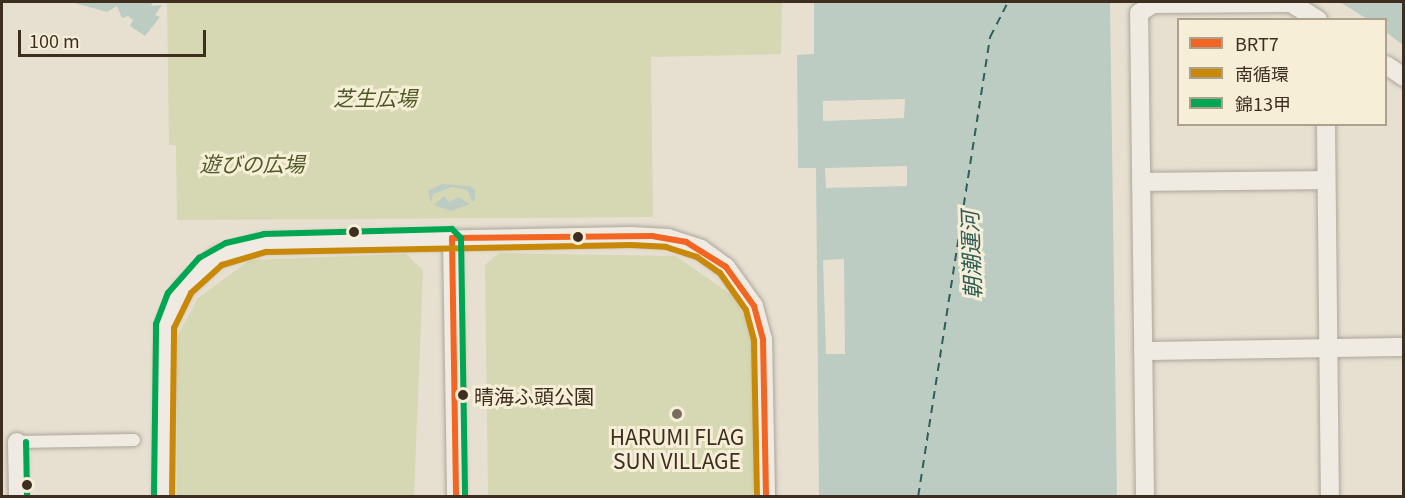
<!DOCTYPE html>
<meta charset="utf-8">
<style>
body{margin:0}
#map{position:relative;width:1405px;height:498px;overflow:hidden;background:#e7e0d1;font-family:Georgia,"Noto Sans JP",serif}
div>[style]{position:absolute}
.green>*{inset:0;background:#d6d7b3}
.water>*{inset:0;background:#bcccc2}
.pier>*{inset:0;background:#e7e0d1}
.ferry>*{height:1.5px;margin-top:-0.75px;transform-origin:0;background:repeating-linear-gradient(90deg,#2f5d5a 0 8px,transparent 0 14px)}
.roads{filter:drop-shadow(0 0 2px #ada599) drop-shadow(0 0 2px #ada599)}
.street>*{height:12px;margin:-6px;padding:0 6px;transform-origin:6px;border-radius:6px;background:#efebe3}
.secondary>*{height:18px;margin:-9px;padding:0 9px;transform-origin:9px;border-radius:9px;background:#efebe3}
.bus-1>*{height:6px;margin:-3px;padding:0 3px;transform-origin:3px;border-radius:3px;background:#f26522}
.bus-2>*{height:6px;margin:-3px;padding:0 3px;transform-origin:3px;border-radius:3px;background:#c88808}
.bus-3>*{height:6px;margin:-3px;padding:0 3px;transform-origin:3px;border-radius:3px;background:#00a651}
.dots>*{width:16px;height:16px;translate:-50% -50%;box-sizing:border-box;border:3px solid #f7eed8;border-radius:50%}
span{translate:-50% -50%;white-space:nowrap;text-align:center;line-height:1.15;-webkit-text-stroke:6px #f7eed8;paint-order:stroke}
.bus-label{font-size:20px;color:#3d2e20}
.left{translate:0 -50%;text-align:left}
.park-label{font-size:21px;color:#4d5a26;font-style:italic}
.poi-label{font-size:21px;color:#3d2e20}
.water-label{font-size:22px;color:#2f5d5a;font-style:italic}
.frame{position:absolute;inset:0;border:3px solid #3d2e20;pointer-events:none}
.legend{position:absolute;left:1177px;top:18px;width:210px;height:108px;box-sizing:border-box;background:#f7eed8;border:2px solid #ada18e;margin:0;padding:8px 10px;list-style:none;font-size:18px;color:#3d2e20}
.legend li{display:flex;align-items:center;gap:12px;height:30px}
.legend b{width:30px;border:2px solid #ada18e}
.scale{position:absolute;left:18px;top:30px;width:188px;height:27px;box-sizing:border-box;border:3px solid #3d2e20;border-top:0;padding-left:8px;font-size:18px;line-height:21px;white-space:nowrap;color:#3d2e20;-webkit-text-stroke:4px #f7eed8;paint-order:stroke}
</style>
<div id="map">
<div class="green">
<i style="clip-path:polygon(167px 2px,782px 2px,781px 54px,651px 57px,653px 217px,177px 220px,176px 145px,169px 145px)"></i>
<i style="clip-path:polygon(499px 253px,676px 256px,733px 296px,753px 332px,753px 496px,488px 496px,485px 265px)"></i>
<i style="clip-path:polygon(406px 254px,423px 270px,414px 496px,177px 496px,177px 337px,198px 298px,250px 260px)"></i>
</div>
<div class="water">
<i style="clip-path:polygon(71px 2px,153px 2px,151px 6px,162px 5px,155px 15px,160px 17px,145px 36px,130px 26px,133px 20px,128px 16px,122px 18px,117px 6px,107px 12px)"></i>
<i style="clip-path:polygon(814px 2px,1110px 2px,1117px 496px,819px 496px,816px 168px,798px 168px,797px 55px,814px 54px)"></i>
<i style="clip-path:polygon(1340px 2px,1403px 2px,1403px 45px,1386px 32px,1386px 20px,1367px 19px)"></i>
<i style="clip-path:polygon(442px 184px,470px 186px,475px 190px,475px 200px,473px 202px,467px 190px,452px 187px,433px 194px,431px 203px,428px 191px)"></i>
<i style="clip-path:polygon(444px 196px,449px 202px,458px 197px,470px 204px,451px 211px,434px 205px)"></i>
</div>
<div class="pier">
<i style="clip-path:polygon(905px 99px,904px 118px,823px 121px,823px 101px)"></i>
<i style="clip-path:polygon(907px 166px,907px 186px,826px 188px,825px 168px)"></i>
<i style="clip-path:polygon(844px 259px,845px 354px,826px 354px,823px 260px)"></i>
</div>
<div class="ferry">
<i style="left:918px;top:496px;width:465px;rotate:-81.1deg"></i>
<i style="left:990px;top:37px;width:39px;rotate:-63deg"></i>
</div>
<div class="roads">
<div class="street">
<i style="left:17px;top:442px;width:117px;rotate:-1deg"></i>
</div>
<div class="secondary">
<i style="left:1386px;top:65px;width:22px;rotate:34deg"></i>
<i style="left:1326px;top:124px;width:372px;rotate:89.4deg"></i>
<i style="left:1141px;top:182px;width:185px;rotate:-0.6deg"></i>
<i style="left:452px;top:238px;width:258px;rotate:89.1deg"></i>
<i style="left:1143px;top:351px;width:261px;rotate:-0.9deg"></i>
<i style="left:17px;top:442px;width:54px;rotate:88.9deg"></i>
<i style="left:163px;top:496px;width:170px;rotate:-89.3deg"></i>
<i style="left:165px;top:326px;width:42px;rotate:-63.4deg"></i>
<i style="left:184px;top:288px;width:45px;rotate:-43.2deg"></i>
<i style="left:217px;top:257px;width:50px;rotate:-16.3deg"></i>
<i style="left:265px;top:243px;width:366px;rotate:-1.1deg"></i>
<i style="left:631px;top:236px;width:37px;rotate:3deg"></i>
<i style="left:668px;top:238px;width:35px;rotate:18deg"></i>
<i style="left:701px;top:249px;width:31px;rotate:36deg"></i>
<i style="left:726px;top:267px;width:48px;rotate:54.3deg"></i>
<i style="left:754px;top:306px;width:34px;rotate:75deg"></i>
<i style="left:763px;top:339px;width:157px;rotate:88.9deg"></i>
<i style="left:1145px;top:496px;width:483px;rotate:-90.7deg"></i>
<i style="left:1139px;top:13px;width:17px;rotate:-33deg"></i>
<i style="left:1153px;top:4px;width:138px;rotate:-0.4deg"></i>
<i style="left:1291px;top:3px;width:32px;rotate:32deg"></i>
</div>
</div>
<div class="bus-1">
<i style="left:452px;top:238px;width:200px;rotate:-0.6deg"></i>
<i style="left:652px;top:236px;width:35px;rotate:10deg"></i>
<i style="left:686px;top:242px;width:47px;rotate:32deg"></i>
<i style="left:726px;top:267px;width:48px;rotate:54.3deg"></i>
<i style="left:754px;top:306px;width:34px;rotate:75deg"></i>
<i style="left:763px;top:339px;width:157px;rotate:88.9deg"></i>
<i style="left:452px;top:238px;width:258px;rotate:89.1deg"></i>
</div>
<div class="bus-2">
<i style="left:172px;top:496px;width:168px;rotate:-89.3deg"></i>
<i style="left:174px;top:328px;width:39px;rotate:-64deg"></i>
<i style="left:191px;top:293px;width:42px;rotate:-42.1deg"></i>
<i style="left:222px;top:265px;width:46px;rotate:-16.5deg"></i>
<i style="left:266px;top:252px;width:365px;rotate:-1.1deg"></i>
<i style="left:631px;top:245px;width:35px;rotate:3deg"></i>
<i style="left:666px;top:247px;width:33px;rotate:18deg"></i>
<i style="left:697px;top:257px;width:28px;rotate:35deg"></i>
<i style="left:720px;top:273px;width:45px;rotate:54.9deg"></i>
<i style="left:746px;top:310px;width:31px;rotate:75deg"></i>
<i style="left:754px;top:340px;width:156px;rotate:88.9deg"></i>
</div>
<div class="bus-3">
<i style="left:26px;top:442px;width:54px;rotate:88.9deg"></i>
<i style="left:154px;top:496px;width:172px;rotate:-89.3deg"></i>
<i style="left:156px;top:324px;width:33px;rotate:-69deg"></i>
<i style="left:168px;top:293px;width:47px;rotate:-48.5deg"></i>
<i style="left:199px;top:258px;width:31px;rotate:-29deg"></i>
<i style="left:226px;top:243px;width:39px;rotate:-13deg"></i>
<i style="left:264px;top:234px;width:188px;rotate:-1.5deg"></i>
<i style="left:452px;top:229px;width:13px;rotate:45deg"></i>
<i style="left:461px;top:238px;width:258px;rotate:89.1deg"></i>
</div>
<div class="dots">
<i style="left:354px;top:232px;background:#3d2e20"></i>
<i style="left:578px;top:237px;background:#3d2e20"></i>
<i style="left:463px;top:395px;background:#3d2e20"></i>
<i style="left:677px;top:414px;background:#786c5e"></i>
<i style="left:27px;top:485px;background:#3d2e20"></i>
</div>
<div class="bus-label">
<span class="left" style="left:474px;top:395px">晴海ふ頭公園</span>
</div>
<div class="park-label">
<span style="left:375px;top:97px">芝生広場</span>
<span style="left:252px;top:163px">遊びの広場</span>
</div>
<div class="poi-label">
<span style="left:677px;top:448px">HARUMI FLAG<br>SUN VILLAGE</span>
</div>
<div class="water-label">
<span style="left:970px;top:255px;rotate:-92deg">朝潮運河</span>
</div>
<div class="frame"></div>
<ul class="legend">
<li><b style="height:8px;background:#f26522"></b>BRT7</li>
<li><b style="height:8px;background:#c88808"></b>南循環</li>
<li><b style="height:8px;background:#00a651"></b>錦13甲</li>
</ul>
<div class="scale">100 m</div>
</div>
